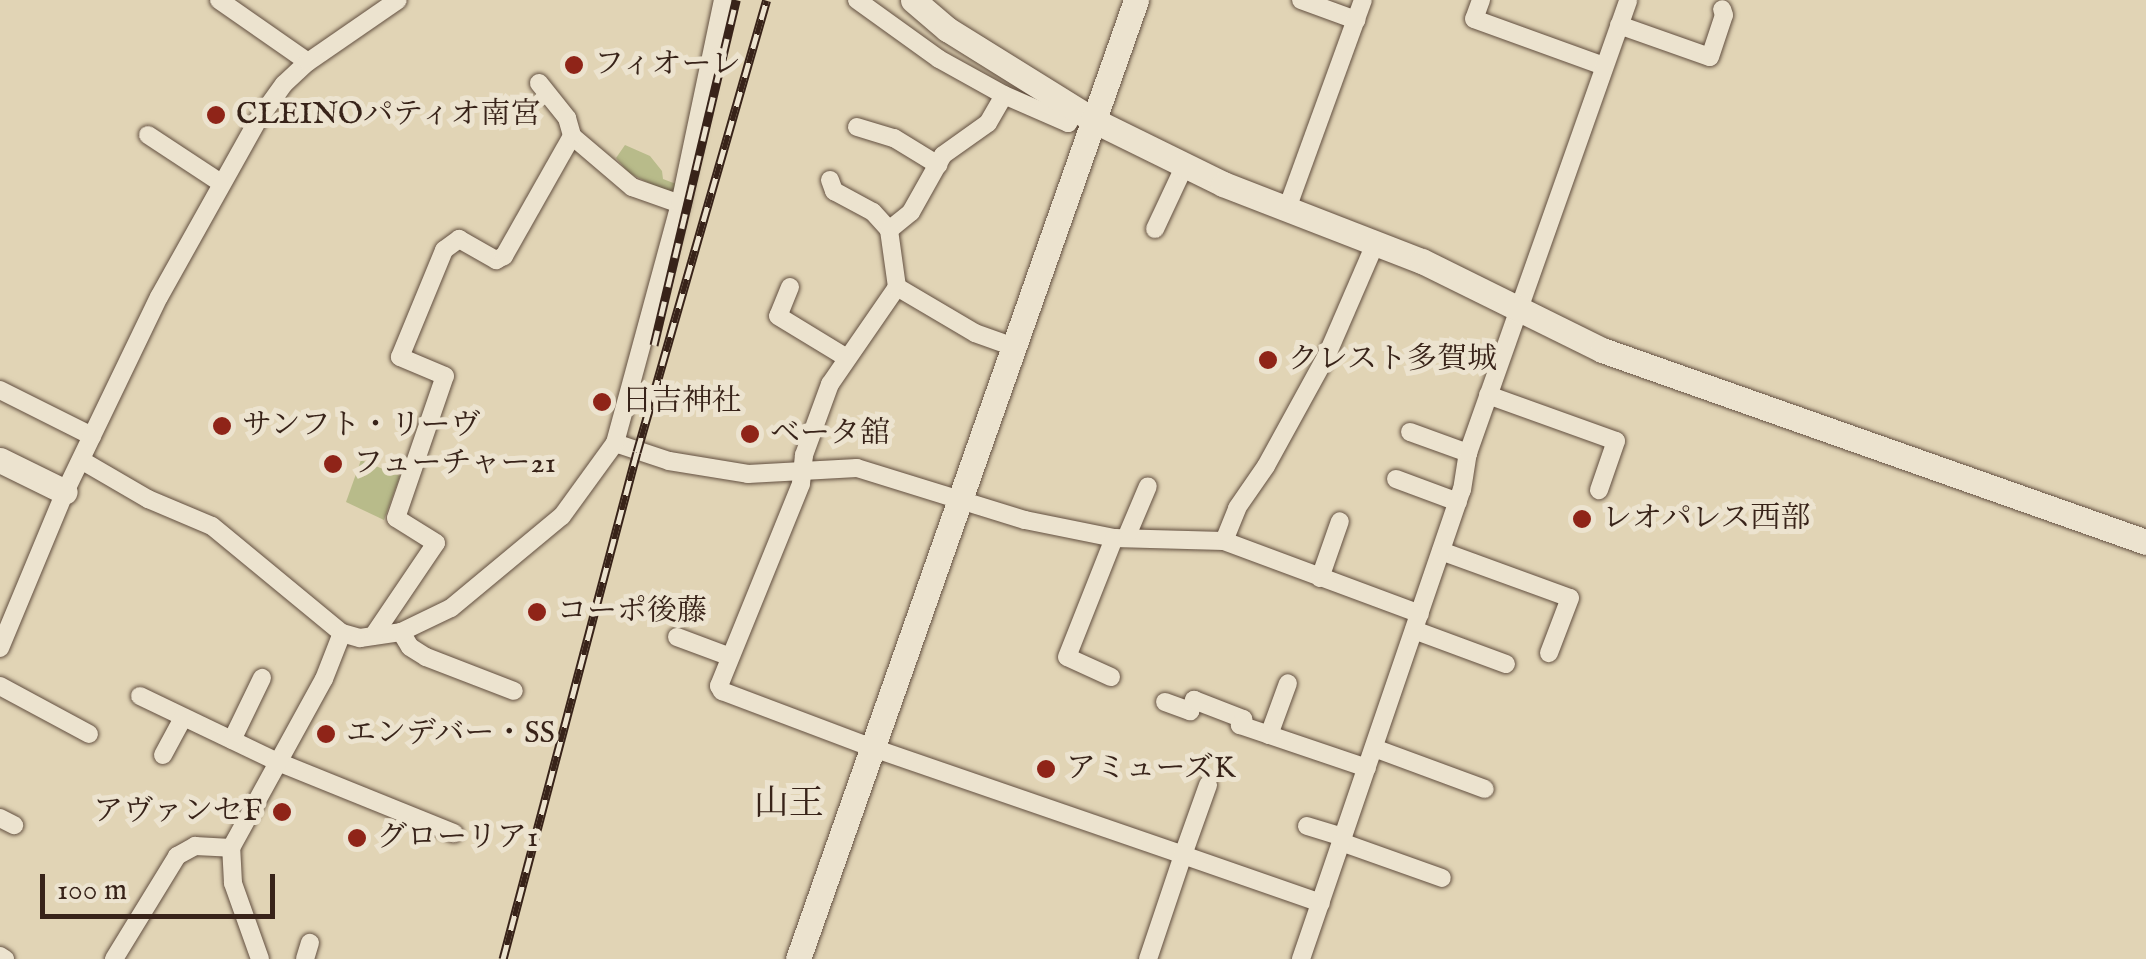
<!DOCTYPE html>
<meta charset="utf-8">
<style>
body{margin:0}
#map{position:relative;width:2146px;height:959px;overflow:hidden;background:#e1d4b5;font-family:"IM FELL English","Noto Serif JP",serif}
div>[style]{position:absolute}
.green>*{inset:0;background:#b8bb8a}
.roads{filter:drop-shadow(0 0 2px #624f40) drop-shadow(0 0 2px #624f40)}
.street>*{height:18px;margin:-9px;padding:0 9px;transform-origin:9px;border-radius:9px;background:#ece3cf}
.secondary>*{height:25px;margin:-12.5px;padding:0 12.5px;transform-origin:12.5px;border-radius:12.5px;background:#ece3cf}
.rail>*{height:9px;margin-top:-4.5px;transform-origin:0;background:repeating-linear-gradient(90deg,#ece3cf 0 15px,#382319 0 30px);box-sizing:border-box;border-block:2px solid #382319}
.dots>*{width:28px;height:28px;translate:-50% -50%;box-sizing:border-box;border:5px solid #ece3cf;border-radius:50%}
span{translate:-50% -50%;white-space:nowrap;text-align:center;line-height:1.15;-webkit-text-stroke:10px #ece3cf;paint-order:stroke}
.poi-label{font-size:30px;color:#382319}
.left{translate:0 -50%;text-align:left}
.right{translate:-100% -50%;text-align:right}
.quarter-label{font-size:35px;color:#382319}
.scale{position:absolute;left:40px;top:874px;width:235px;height:45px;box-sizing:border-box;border:5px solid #382319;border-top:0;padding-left:12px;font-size:30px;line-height:35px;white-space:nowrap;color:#382319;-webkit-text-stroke:8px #ece3cf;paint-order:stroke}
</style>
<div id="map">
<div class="green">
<i style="clip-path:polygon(625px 145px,650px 156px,662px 171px,663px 179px,676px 184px,675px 196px,629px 173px,616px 158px)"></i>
<i style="clip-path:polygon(361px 460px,400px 476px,384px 520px,346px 502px)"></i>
</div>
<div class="roads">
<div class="street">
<i style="left:219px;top:0;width:108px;rotate:34.9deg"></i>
<i style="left:857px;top:0;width:101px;rotate:35.7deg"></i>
<i style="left:939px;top:59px;width:74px;rotate:29deg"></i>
<i style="left:1301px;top:0;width:59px;rotate:20deg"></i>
<i style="left:1481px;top:0;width:20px;rotate:110deg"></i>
<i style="left:1474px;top:19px;width:138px;rotate:19.9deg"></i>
<i style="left:1619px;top:25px;width:96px;rotate:19.4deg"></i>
<i style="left:1710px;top:57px;width:44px;rotate:-71.6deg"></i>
<i style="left:1724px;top:15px;width:6px;rotate:-108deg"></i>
<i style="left:539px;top:83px;width:45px;rotate:51.3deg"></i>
<i style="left:567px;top:118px;width:19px;rotate:74deg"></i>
<i style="left:572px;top:136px;width:79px;rotate:40.4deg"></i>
<i style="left:632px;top:187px;width:51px;rotate:19.5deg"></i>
<i style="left:857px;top:127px;width:39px;rotate:17deg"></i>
<i style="left:894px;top:138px;width:52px;rotate:31.5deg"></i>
<i style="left:148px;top:135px;width:87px;rotate:33.3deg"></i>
<i style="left:830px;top:180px;width:12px;rotate:70deg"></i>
<i style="left:834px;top:191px;width:44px;rotate:28.3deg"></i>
<i style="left:873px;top:212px;width:24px;rotate:48deg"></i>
<i style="left:1288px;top:206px;width:219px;rotate:-70deg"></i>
<i style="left:1155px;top:229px;width:68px;rotate:-64.9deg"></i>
<i style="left:790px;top:287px;width:31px;rotate:112deg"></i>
<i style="left:778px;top:316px;width:81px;rotate:31.3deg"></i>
<i style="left:897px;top:287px;width:118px;rotate:124.6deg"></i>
<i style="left:830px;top:384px;width:76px;rotate:110.1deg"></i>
<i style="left:804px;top:455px;width:29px;rotate:96deg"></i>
<i style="left:801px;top:484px;width:218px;rotate:112.1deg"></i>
<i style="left:719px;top:686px;width:6px;rotate:59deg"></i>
<i style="left:722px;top:691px;width:161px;rotate:20.7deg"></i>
<i style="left:873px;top:748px;width:328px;rotate:19deg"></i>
<i style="left:1183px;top:855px;width:110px;rotate:108.6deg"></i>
<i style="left:1014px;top:347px;width:41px;rotate:-160.3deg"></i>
<i style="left:975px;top:333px;width:91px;rotate:-149.5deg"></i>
<i style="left:897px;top:287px;width:58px;rotate:-98deg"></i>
<i style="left:889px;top:230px;width:28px;rotate:-39deg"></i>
<i style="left:911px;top:212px;width:65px;rotate:-60.7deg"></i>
<i style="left:943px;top:155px;width:55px;rotate:-35.4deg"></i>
<i style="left:988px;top:123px;width:32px;rotate:-60deg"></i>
<i style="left:1004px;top:95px;width:70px;rotate:23.6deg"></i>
<i style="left:1068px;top:123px;width:16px;rotate:-60deg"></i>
<i style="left:0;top:390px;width:103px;rotate:26.6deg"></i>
<i style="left:1488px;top:395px;width:136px;rotate:19.8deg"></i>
<i style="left:1616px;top:441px;width:52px;rotate:109.1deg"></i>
<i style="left:1410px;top:432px;width:62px;rotate:19.9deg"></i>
<i style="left:615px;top:443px;width:57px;rotate:18.4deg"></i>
<i style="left:669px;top:461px;width:80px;rotate:9.3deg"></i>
<i style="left:748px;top:474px;width:109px;rotate:-3.2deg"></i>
<i style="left:857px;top:468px;width:176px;rotate:17.2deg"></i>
<i style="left:1025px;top:520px;width:91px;rotate:11.4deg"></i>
<i style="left:1114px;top:538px;width:110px;rotate:1.6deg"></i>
<i style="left:1224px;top:541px;width:209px;rotate:20.4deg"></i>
<i style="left:81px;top:460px;width:78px;rotate:30.2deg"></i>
<i style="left:148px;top:499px;width:69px;rotate:22.9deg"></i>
<i style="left:212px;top:526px;width:168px;rotate:39.5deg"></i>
<i style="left:342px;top:633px;width:19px;rotate:16deg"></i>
<i style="left:360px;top:638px;width:41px;rotate:-8.3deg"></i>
<i style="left:401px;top:632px;width:55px;rotate:-25.6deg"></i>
<i style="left:451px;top:608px;width:144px;rotate:-39.7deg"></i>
<i style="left:562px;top:516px;width:90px;rotate:-54deg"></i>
<i style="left:615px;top:443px;width:248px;rotate:-74.8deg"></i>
<i style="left:680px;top:204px;width:208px;rotate:-78.1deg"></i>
<i style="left:1396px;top:479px;width:66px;rotate:20.4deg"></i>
<i style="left:1126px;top:538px;width:56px;rotate:-67.1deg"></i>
<i style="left:1224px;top:541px;width:35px;rotate:-68deg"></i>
<i style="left:1237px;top:508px;width:51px;rotate:-55.4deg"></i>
<i style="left:1266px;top:466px;width:127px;rotate:-61.2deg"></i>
<i style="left:1327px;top:355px;width:123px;rotate:-66.6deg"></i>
<i style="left:1441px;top:551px;width:137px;rotate:20deg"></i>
<i style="left:1570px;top:598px;width:59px;rotate:110.9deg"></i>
<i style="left:1320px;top:578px;width:60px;rotate:-70.7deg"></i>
<i style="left:1414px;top:630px;width:98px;rotate:20.3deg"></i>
<i style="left:401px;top:632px;width:17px;rotate:59deg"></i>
<i style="left:410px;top:647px;width:19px;rotate:32deg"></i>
<i style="left:426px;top:657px;width:94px;rotate:21.1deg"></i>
<i style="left:373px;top:636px;width:112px;rotate:-55.9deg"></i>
<i style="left:436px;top:543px;width:47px;rotate:-148deg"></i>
<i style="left:396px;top:518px;width:150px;rotate:-71deg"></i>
<i style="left:445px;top:376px;width:49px;rotate:-157.1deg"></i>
<i style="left:400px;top:357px;width:116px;rotate:-67.6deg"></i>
<i style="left:444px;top:250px;width:19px;rotate:-36deg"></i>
<i style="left:459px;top:239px;width:43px;rotate:29.6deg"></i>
<i style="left:496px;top:260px;width:9px;rotate:-27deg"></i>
<i style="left:504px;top:256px;width:138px;rotate:-60.5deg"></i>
<i style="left:677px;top:637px;width:54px;rotate:20.4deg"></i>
<i style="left:0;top:648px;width:169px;rotate:-67.4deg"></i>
<i style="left:65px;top:492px;width:216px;rotate:-64.3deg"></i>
<i style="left:159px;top:297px;width:203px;rotate:-60.8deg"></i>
<i style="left:258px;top:120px;width:44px;rotate:-54.2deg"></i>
<i style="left:284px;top:84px;width:33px;rotate:-43deg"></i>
<i style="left:308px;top:62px;width:109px;rotate:-34.6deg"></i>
<i style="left:1111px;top:677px;width:48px;rotate:-155.6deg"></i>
<i style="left:1067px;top:657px;width:128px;rotate:-68.4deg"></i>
<i style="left:0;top:686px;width:101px;rotate:28.3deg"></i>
<i style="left:140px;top:696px;width:153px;rotate:25.6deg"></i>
<i style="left:278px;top:762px;width:190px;rotate:22deg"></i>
<i style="left:1165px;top:702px;width:27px;rotate:20deg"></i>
<i style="left:1190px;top:711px;width:12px;rotate:-70deg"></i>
<i style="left:1194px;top:700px;width:53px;rotate:21.2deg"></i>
<i style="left:1243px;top:719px;width:7px;rotate:117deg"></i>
<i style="left:1240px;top:725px;width:134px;rotate:18.7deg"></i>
<i style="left:1269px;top:735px;width:55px;rotate:-69.9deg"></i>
<i style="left:232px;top:740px;width:69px;rotate:-64.2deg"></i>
<i style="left:1374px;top:748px;width:118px;rotate:20.3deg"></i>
<i style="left:163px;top:755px;width:42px;rotate:-61.6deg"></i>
<i style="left:1208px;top:785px;width:74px;rotate:109.7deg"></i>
<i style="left:1183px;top:855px;width:146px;rotate:19.2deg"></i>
<i style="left:0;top:818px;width:16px;rotate:27deg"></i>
<i style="left:1307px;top:826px;width:38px;rotate:17deg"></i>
<i style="left:1341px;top:842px;width:107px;rotate:19.6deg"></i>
<i style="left:0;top:956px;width:6px;rotate:31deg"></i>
<i style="left:114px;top:959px;width:121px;rotate:-58.5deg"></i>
<i style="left:177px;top:856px;width:21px;rotate:-29deg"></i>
<i style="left:195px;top:846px;width:36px;rotate:3deg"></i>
<i style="left:260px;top:959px;width:81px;rotate:-109.6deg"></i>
<i style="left:233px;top:883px;width:35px;rotate:-93deg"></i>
<i style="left:231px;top:848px;width:193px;rotate:-61.2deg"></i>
<i style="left:324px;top:679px;width:49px;rotate:-68.6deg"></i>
<i style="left:305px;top:959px;width:17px;rotate:-73deg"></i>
<i style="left:1301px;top:959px;width:496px;rotate:-71.1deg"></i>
<i style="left:1462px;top:490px;width:37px;rotate:-81deg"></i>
<i style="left:1468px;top:453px;width:480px;rotate:-70.5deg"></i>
</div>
<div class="secondary">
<i style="left:913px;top:0;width:45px;rotate:40.5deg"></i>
<i style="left:947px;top:29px;width:172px;rotate:31.9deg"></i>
<i style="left:1093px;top:120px;width:145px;rotate:26.2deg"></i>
<i style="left:1223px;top:184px;width:213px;rotate:21.2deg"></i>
<i style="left:1422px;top:261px;width:201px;rotate:26.3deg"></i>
<i style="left:1602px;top:350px;width:577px;rotate:19.44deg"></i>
<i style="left:0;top:460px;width:72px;rotate:26.2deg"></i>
<i style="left:798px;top:959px;width:1017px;rotate:-70.58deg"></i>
</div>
</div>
<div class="rail">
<i style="left:654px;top:345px;width:355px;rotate:-76.6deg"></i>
<i style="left:503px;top:959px;width:524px;rotate:-75.2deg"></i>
<i style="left:637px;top:452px;width:470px;rotate:-74deg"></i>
</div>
<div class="dots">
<i style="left:574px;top:65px;background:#8f2418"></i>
<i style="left:216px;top:115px;background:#8f2418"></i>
<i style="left:1268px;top:360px;background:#8f2418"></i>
<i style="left:602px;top:402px;background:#8f2418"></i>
<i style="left:222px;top:426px;background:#8f2418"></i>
<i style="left:750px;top:434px;background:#8f2418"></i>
<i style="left:333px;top:464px;background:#8f2418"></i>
<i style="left:1582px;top:519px;background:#8f2418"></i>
<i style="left:537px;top:612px;background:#8f2418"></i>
<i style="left:326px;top:734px;background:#8f2418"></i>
<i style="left:1046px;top:769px;background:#8f2418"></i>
<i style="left:282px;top:812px;background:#8f2418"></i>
<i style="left:357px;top:838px;background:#8f2418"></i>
</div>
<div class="poi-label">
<span class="left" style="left:594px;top:65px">フィオーレ</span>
<span class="left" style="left:236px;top:115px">CLEINOパティオ南宮</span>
<span class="left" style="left:1288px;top:360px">クレスト多賀城</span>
<span class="left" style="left:622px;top:402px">日吉神社</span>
<span class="left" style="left:242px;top:426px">サンフト・リーヴ</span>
<span class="left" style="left:770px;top:434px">ベータ舘</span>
<span class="left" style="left:353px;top:464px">フューチャー21</span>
<span class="left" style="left:1602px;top:519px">レオパレス西部</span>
<span class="left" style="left:557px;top:612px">コーポ後藤</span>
<span class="left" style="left:346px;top:734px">エンデバー・SS</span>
<span class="left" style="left:1066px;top:769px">アミューズK</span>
<span class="right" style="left:262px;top:812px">アヴァンセF</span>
<span class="left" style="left:377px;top:838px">グローリア1</span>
</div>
<div class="quarter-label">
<span style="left:789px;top:805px">山王</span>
</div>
<div class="scale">100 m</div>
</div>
